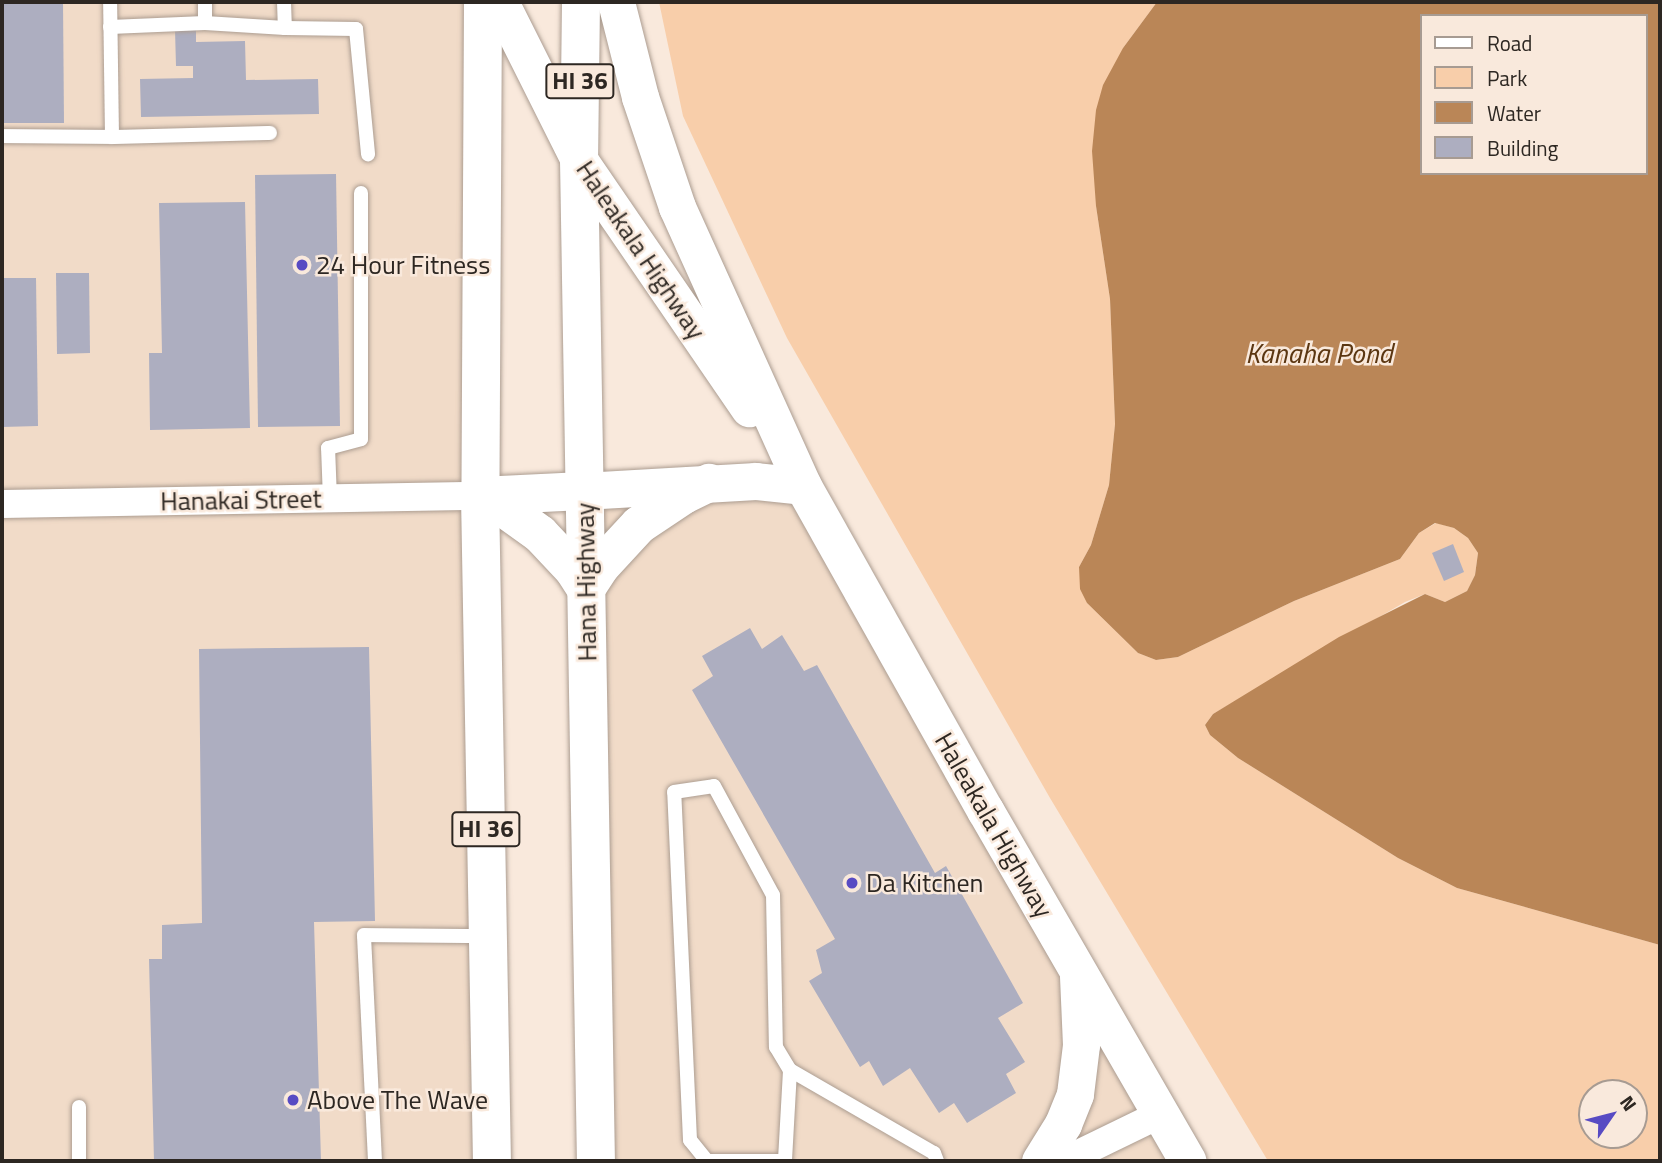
<!DOCTYPE html>
<style>
body{margin:0}
#map{position:relative;width:1662px;height:1163px;overflow:hidden;background:#f9e9dc;font-family:"Titillium Web",sans-serif}
div>[style]{position:absolute}
.built>*{inset:0;background:#f1dbc8}
.green>*{inset:0;background:#f8ceaa}
.water>*{inset:0;background:#ba8657}
.building>*{inset:0;background:#adaec0}
.roads{filter:drop-shadow(0 0 2px #ac9d91) drop-shadow(0 0 2px #ac9d91)}
.service>*{height:14px;margin:-7px;padding:0 7px;transform-origin:7px;border-radius:7px;background:#fff}
.minor>*{height:28px;margin:-14px;padding:0 14px;transform-origin:14px;border-radius:14px;background:#fff}
.tertiary>*{height:37px;margin:-18.5px;padding:0 18.5px;transform-origin:18.5px;border-radius:18.5px;background:#fff}
.primary>*{height:38px;margin:-19px;padding:0 19px;transform-origin:19px;border-radius:19px;background:#fff}
.dots>*{width:19px;height:19px;translate:-50% -50%;box-sizing:border-box;border:4px solid #f9e9dc;border-radius:50%}
span{translate:-50% -50%;white-space:nowrap;text-align:center;line-height:1.15;-webkit-text-stroke:5px #f9e9dc;paint-order:stroke}
.shield-label span{padding:2px 5px;background:#f9e9dc;border:2px solid;border-radius:5px;-webkit-text-stroke-width:0}
.shield-label{font-size:24px;color:#2d2722;font-weight:700}
.street-label{font-size:26px;color:#2d2722}
.poi-label{font-size:26px;color:#2d2722}
.left{translate:0 -50%;text-align:left}
.water-label{font-size:28px;color:#5b3611;font-style:italic}
.frame{position:absolute;inset:0;border:4px solid #2d2722;pointer-events:none}
.legend{position:absolute;left:1420px;top:14px;width:228px;height:161px;box-sizing:border-box;background:#f9e9dc;border:2px solid #a79b92;margin:0;padding:9px 12px;list-style:none;font-size:21px;color:#2d2722}
.legend li{display:flex;align-items:center;gap:14px;height:35px}
.legend b{width:35px;border:2px solid #a79b92}
.north{position:absolute;left:1578px;top:1079px;width:70px;height:70px;box-sizing:border-box;background:#f9e9dc;border:2px solid #a79b92;border-radius:50%;rotate:55deg;font-size:19px;font-weight:700;line-height:28px;text-align:center;color:#2d2722}
.north::after{content:'';display:block;margin:auto;width:24px;height:32px;background:#584bc3;clip-path:polygon(50% 0,100% 100%,50% 72%,0 100%)}
</style>
<div id="map">
<div class="built">
<i style="clip-path:polygon(2px 2px,483px 2px,492px 1161px,2px 1161px)"></i>
<i style="clip-path:polygon(803px 486px,1188px 1161px,597px 1161px,583px 491px)"></i>
</div>
<div class="green">
<i style="clip-path:polygon(evenodd,659px 2px,1157px 2px,1123px 48px,1096px 206px,1110px 299px,1115px 424px,1109px 485px,1091px 545px,1079px 567px,1087px 603px,1138px 653px,1156px 660px,1178px 657px,1294px 601px,1400px 559px,1419px 533px,1436px 523px,1454px 528px,1468px 538px,1478px 553px,1475px 575px,1467px 591px,1445px 602px,1425px 594px,1405px 602px,1213px 714px,1205px 725px,1210px 735px,1238px 758px,1398px 858px,1457px 888px,1660px 945px,1660px 1161px,1268px 1161px,1050px 798px,787px 338px,683px 116px,659px 2px,1592px 1093px,1634px 1093px,1634px 1135px,1592px 1135px,1592px 1093px)"></i>
</div>
<div class="water">
<i style="clip-path:polygon(evenodd,1157px 2px,1660px 2px,1660px 945px,1457px 888px,1398px 858px,1238px 758px,1210px 735px,1205px 725px,1213px 714px,1339px 637px,1425px 594px,1445px 602px,1467px 591px,1475px 575px,1478px 553px,1468px 538px,1454px 528px,1435px 523px,1419px 533px,1400px 559px,1294px 601px,1178px 657px,1156px 660px,1138px 653px,1087px 603px,1080px 589px,1079px 567px,1091px 545px,1109px 485px,1115px 424px,1110px 299px,1096px 206px,1092px 151px,1096px 110px,1103px 85px,1123px 48px,1157px 2px,1422px 16px,1646px 16px,1646px 173px,1422px 173px,1422px 16px)"></i>
</div>
<div class="building">
<i style="clip-path:polygon(2px 2px,63px 2px,64px 123px,2px 123px)"></i>
<i style="clip-path:polygon(196px 29px,196px 42px,245px 41px,246px 80px,318px 79px,319px 114px,141px 117px,140px 79px,193px 78px,193px 66px,176px 66px,175px 30px)"></i>
<i style="clip-path:polygon(336px 174px,340px 426px,258px 427px,255px 175px)"></i>
<i style="clip-path:polygon(245px 202px,250px 428px,150px 430px,149px 353px,162px 353px,159px 203px)"></i>
<i style="clip-path:polygon(56px 273px,89px 273px,90px 353px,57px 354px)"></i>
<i style="clip-path:polygon(2px 278px,36px 278px,38px 426px,2px 427px)"></i>
<i style="clip-path:polygon(1453px 544px,1464px 572px,1444px 581px,1432px 553px)"></i>
<i style="clip-path:polygon(750px 628px,762px 649px,782px 635px,804px 671px,817px 665px,935px 873px,946px 866px,1023px 1003px,998px 1018px,1025px 1062px,1006px 1074px,1016px 1093px,967px 1123px,954px 1103px,939px 1113px,910px 1068px,883px 1086px,869px 1061px,860px 1067px,809px 981px,822px 973px,816px 950px,835px 939px,692px 690px,713px 676px,702px 656px)"></i>
<i style="clip-path:polygon(369px 647px,375px 921px,314px 922px,321px 1161px,154px 1161px,149px 959px,162px 959px,162px 925px,202px 923px,199px 649px)"></i>
</div>
<div class="roads">
<div class="service">
<i style="left:284px;top:2px;width:26px;rotate:88deg"></i>
<i style="left:285px;top:28px;width:71px;rotate:0.8deg"></i>
<i style="left:356px;top:29px;width:126px;rotate:84.5deg"></i>
<i style="left:205px;top:23px;width:80px;rotate:3.6deg"></i>
<i style="left:110px;top:27px;width:95px;rotate:-2.4deg"></i>
<i style="left:205px;top:23px;width:21px;rotate:-90deg"></i>
<i style="left:2px;top:136px;width:110px;rotate:0.5deg"></i>
<i style="left:112px;top:137px;width:135px;rotate:-90.8deg"></i>
<i style="left:112px;top:137px;width:158px;rotate:-1.5deg"></i>
<i style="left:330px;top:499px;width:51px;rotate:-92.2deg"></i>
<i style="left:328px;top:448px;width:34px;rotate:-15deg"></i>
<i style="left:361px;top:439px;width:246px;rotate:-90deg"></i>
<i style="left:785px;top:1160px;width:90px;rotate:-86.8deg"></i>
<i style="left:79px;top:1161px;width:54px;rotate:-90deg"></i>
<i style="left:375px;top:1161px;width:226px;rotate:-92.8deg"></i>
<i style="left:364px;top:935px;width:122px;rotate:0.5deg"></i>
<i style="left:785px;top:1161px;width:78px;rotate:180deg"></i>
<i style="left:707px;top:1161px;width:27px;rotate:-129deg"></i>
<i style="left:690px;top:1140px;width:348px;rotate:-92.6deg"></i>
<i style="left:674px;top:792px;width:40px;rotate:-8.5deg"></i>
<i style="left:714px;top:786px;width:124px;rotate:61.6deg"></i>
<i style="left:773px;top:895px;width:152px;rotate:88.9deg"></i>
<i style="left:776px;top:1047px;width:27px;rotate:59deg"></i>
<i style="left:790px;top:1070px;width:166px;rotate:30deg"></i>
<i style="left:934px;top:1153px;width:9px;rotate:69deg"></i>
</div>
<div class="minor">
<i style="left:2px;top:504px;width:478px;rotate:-1deg"></i>
<i style="left:1064px;top:1161px;width:108px;rotate:-25.9deg"></i>
</div>
<div class="tertiary">
<i style="left:500px;top:2px;width:177px;rotate:63.4deg"></i>
<i style="left:579px;top:160px;width:301px;rotate:55.6deg"></i>
<i style="left:616px;top:2px;width:98px;rotate:75.8deg"></i>
<i style="left:640px;top:97px;width:116px;rotate:71.4deg"></i>
<i style="left:677px;top:207px;width:306px;rotate:65.7deg"></i>
<i style="left:803px;top:486px;width:372px;rotate:60.7deg"></i>
<i style="left:985px;top:810px;width:405px;rotate:60deg"></i>
<i style="left:583px;top:491px;width:173px;rotate:-3.3deg"></i>
<i style="left:756px;top:481px;width:47px;rotate:6.1deg"></i>
<i style="left:1040px;top:1161px;width:44px;rotate:-58.1deg"></i>
<i style="left:1063px;top:1124px;width:32px;rotate:-68deg"></i>
<i style="left:1075px;top:1094px;width:49px;rotate:-83deg"></i>
<i style="left:1081px;top:1045px;width:70px;rotate:-92.5deg"></i>
</div>
<div class="primary">
<i style="left:483px;top:2px;width:494px;rotate:90.3deg"></i>
<i style="left:480px;top:496px;width:665px;rotate:88.97deg"></i>
<i style="left:581px;top:2px;width:158px;rotate:90.7deg"></i>
<i style="left:579px;top:160px;width:1001px;rotate:89.03deg"></i>
<i style="left:480px;top:496px;width:23px;rotate:25deg"></i>
<i style="left:501px;top:506px;width:48px;rotate:35.7deg"></i>
<i style="left:540px;top:534px;width:48px;rotate:46.7deg"></i>
<i style="left:573px;top:569px;width:24px;rotate:57deg"></i>
<i style="left:480px;top:496px;width:103px;rotate:-2.8deg"></i>
<i style="left:586px;top:589px;width:27px;rotate:-57deg"></i>
<i style="left:601px;top:566px;width:56px;rotate:-47.2deg"></i>
<i style="left:639px;top:525px;width:54px;rotate:-33.7deg"></i>
<i style="left:684px;top:495px;width:28px;rotate:-26deg"></i>
</div>
</div>
<div class="dots">
<i style="left:302px;top:265px;background:#584bc3"></i>
<i style="left:852px;top:883px;background:#584bc3"></i>
<i style="left:293px;top:1100px;background:#584bc3"></i>
</div>
<div class="shield-label">
<span style="left:580px;top:81px">HI 36</span>
<span style="left:486px;top:829px">HI 36</span>
</div>
<div class="street-label">
<span style="left:641px;top:250px;rotate:56deg">Haleakala Highway</span>
<span style="left:241px;top:500px;rotate:-1deg">Hanakai Street</span>
<span style="left:586px;top:582px;rotate:-91deg">Hana Highway</span>
<span style="left:994px;top:825px;rotate:60deg">Haleakala Highway</span>
</div>
<div class="poi-label">
<span class="left" style="left:316px;top:265px">24 Hour Fitness</span>
<span class="left" style="left:866px;top:883px">Da Kitchen</span>
<span class="left" style="left:307px;top:1100px">Above The Wave</span>
</div>
<div class="water-label">
<span style="left:1319px;top:353px">Kanaha Pond</span>
</div>
<div class="frame"></div>
<ul class="legend">
<li><b style="height:9px;background:#fff"></b>Road</li>
<li><b style="height:19px;background:#f8ceaa"></b>Park</li>
<li><b style="height:19px;background:#ba8657"></b>Water</li>
<li><b style="height:19px;background:#adaec0"></b>Building</li>
</ul>
<div class="north">N</div>
</div>
